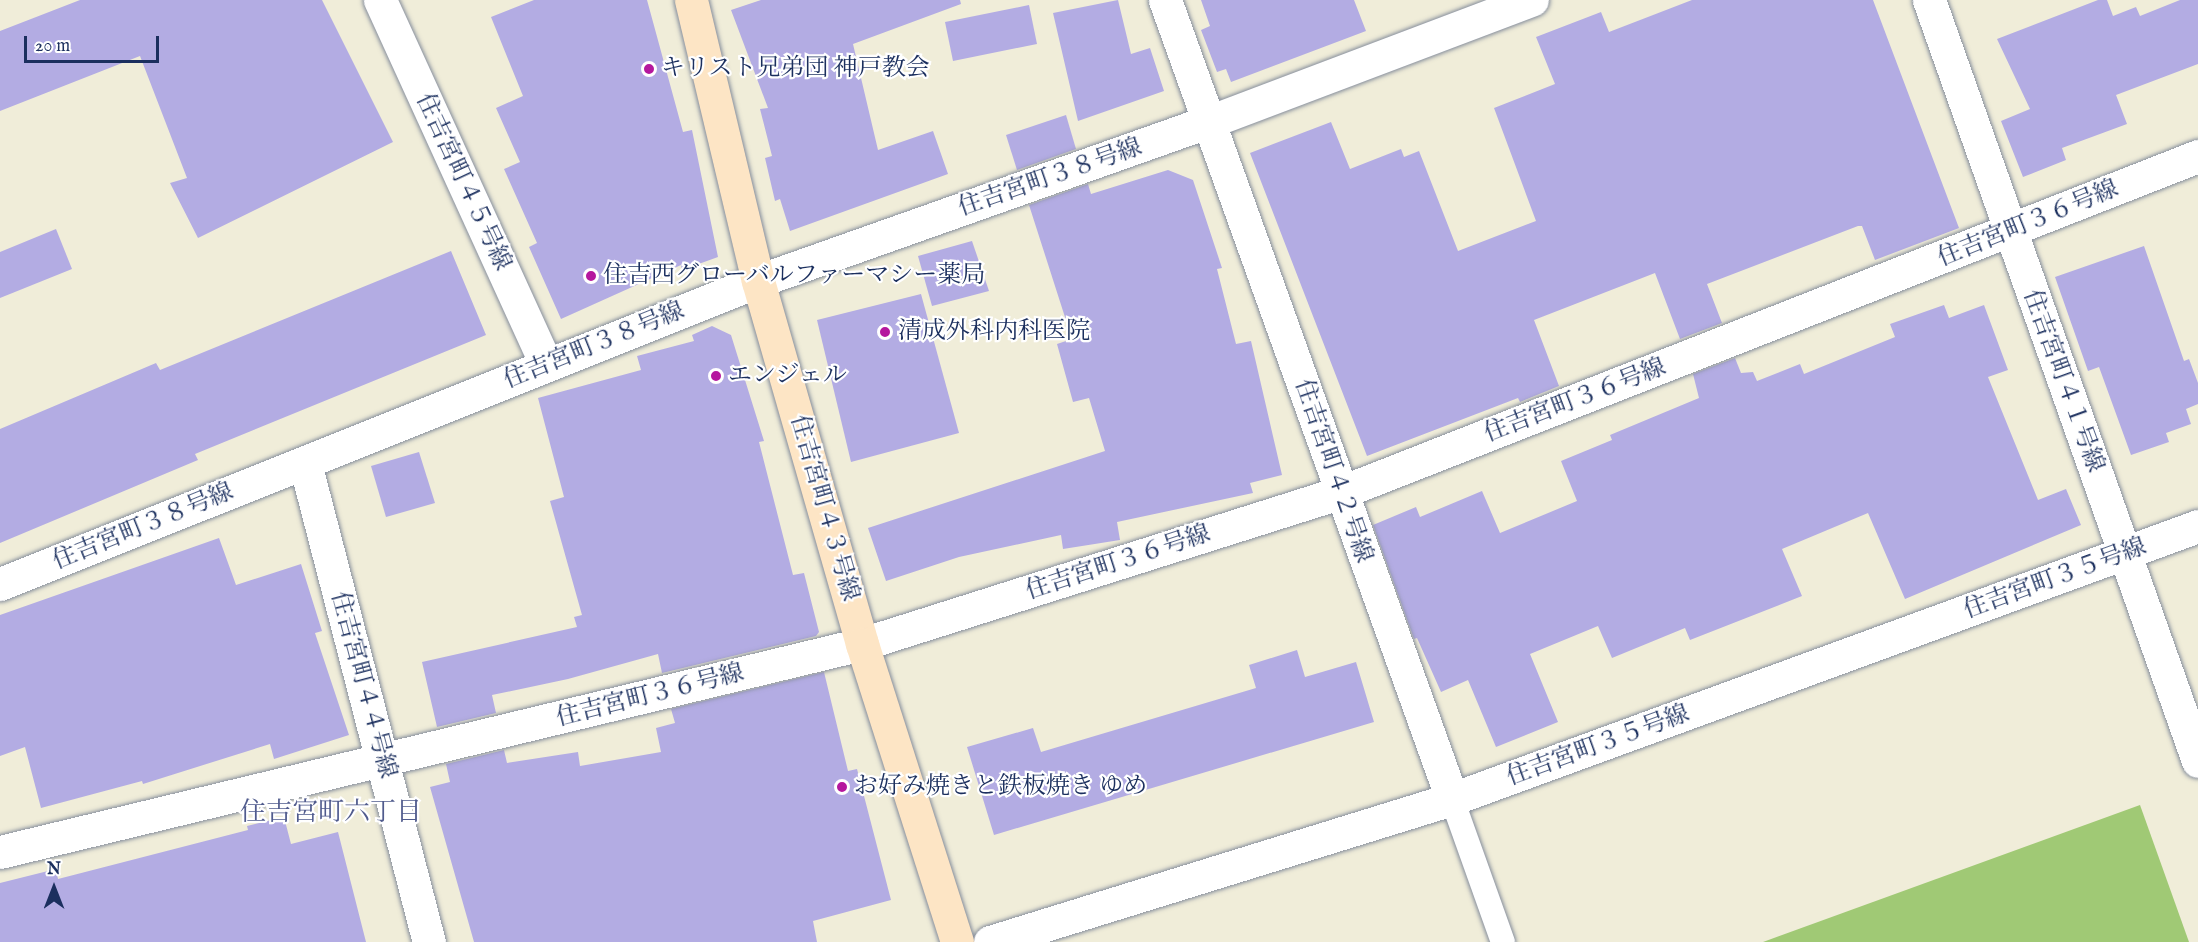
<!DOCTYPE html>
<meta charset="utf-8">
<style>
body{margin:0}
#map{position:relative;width:2198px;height:942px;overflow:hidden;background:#f0edd9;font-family:"IM FELL English","Noto Serif JP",serif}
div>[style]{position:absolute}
.green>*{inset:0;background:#a0c975}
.building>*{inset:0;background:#b3ace3}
.roads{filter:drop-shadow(0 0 2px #868e9c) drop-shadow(0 0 2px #868e9c)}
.lane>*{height:24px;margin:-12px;padding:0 12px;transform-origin:12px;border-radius:12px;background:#fff}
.street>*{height:33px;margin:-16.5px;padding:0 16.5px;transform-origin:16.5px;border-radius:16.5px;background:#fff}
.secondary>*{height:33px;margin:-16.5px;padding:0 16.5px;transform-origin:16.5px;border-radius:16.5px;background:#fde5c5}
.dots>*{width:16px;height:16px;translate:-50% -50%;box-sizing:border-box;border:3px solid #fff;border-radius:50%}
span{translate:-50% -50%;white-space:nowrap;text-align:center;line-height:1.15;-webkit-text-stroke:4.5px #fff;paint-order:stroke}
.poi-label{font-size:24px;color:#1b2f5e}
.left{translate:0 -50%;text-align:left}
.street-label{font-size:24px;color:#1b2f5e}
.neighbourhood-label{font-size:26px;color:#505b8d}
.north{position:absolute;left:24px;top:858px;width:60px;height:60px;-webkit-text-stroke:4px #fff;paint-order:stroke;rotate:0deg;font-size:16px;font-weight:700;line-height:24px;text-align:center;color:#1b2f5e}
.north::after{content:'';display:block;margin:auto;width:21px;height:27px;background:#1b2f5e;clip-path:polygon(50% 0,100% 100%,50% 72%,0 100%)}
.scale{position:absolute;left:24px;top:36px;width:135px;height:27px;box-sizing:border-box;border:3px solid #1b2f5e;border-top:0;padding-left:8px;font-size:18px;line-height:21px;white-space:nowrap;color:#1b2f5e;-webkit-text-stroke:4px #fff;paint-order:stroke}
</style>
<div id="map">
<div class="green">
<i style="clip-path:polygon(2140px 805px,2189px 942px,1763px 942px)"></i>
</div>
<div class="building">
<i style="clip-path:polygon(80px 0,322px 0,393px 142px,198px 238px,170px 183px,187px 178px,140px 56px,0 111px,0 31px)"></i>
<i style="clip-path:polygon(534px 0,647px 0,683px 132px,692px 130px,718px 257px,682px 270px,681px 265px,561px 319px,529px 247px,537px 243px,504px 169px,520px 162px,496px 108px,523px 96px,491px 17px)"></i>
<i style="clip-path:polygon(761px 0,960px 0,961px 4px,853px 44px,878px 150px,933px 131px,948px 174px,790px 231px,780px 199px,775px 201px,765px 158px,772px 156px,760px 109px,768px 108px,731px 10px)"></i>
<i style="clip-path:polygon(1118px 0,1131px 54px,1150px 48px,1164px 91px,1078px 121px,1053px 13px)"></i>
<i style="clip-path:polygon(1201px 0,1354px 0,1366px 31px,1231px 82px,1226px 69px,1217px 72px,1201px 30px,1210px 26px)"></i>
<i style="clip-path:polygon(1692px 0,1873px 0,1959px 228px,1875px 260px,1862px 226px,1858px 226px,1707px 284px,1722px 323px,1680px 339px,1655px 273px,1534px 320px,1559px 386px,1520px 402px,1518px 398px,1367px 456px,1250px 153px,1331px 122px,1350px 169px,1401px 149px,1404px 157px,1419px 151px,1458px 251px,1536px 221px,1494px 108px,1555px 84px,1536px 37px,1601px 12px,1609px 32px)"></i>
<i style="clip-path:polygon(2098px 0,2107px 0,2113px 16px,2136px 7px,2140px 16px,2180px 0,2198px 0,2198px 64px,2116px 95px,2127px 124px,2062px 148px,2066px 160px,2023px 177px,2001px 121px,2030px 109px,1997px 39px)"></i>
<i style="clip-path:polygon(1029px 5px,1037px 44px,953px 61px,945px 22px)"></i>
<i style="clip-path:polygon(1066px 115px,1076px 149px,1017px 170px,1006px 135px)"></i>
<i style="clip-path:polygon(1168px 170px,1193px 180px,1222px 268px,1217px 269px,1236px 344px,1251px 341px,1282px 475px,1250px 483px,1253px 493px,1117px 522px,1120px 540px,1063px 549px,1061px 535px,959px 557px,886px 581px,868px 528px,1105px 451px,1089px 398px,1073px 402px,1057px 344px,1072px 339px,1029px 205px,1088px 184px,1091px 194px)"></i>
<i style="clip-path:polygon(56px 229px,72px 269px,0 298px,0 252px)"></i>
<i style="clip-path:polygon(972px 241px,989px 291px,932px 306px,918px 256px)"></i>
<i style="clip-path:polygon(2144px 246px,2184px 361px,2189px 359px,2198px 383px,2198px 404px,2186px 409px,2191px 424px,2166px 433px,2169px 442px,2131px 455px,2099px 367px,2088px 371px,2055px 277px)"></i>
<i style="clip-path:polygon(451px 251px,486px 335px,195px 454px,198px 460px,0 543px,0 429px,156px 363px,160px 370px)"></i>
<i style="clip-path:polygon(921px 294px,959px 433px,851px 462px,817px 320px)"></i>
<i style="clip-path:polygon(1944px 305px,1949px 318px,1984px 305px,2008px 370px,1988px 377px,2038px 500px,2066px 489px,2081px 525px,1905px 599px,1868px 513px,1782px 549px,1802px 596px,1690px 640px,1685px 628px,1612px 658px,1598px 626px,1530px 654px,1558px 722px,1496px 747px,1468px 680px,1441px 692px,1417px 638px,1414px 639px,1373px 525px,1416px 507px,1420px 517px,1482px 491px,1500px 533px,1577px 501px,1561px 461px,1612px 440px,1610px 435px,1699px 398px,1693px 374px,1735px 358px,1741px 373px,1753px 372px,1757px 381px,1800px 364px,1804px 374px,1895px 337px,1890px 324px)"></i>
<i style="clip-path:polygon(712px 326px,731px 335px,764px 441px,759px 442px,793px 575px,804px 573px,819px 632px,816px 636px,662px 673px,658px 654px,568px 679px,492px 695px,496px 713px,437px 727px,422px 662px,577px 627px,574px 617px,582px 615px,550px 501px,564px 497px,538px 398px,641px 370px,637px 356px,694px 341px,692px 335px)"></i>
<i style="clip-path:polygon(419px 452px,435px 503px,386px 517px,371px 466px)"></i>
<i style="clip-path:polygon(219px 538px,236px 585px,301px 564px,322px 631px,315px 633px,349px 735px,274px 759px,270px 744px,143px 784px,142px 781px,41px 808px,25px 747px,0 756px,0 615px)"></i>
<i style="clip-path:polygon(1297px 650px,1305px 677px,1356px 662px,1374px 722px,994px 835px,967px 747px,1033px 728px,1041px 752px,1256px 688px,1249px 665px)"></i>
<i style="clip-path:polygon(824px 672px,848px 771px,857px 769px,891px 900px,813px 921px,817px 942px,474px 942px,430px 787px,450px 782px,446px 764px,504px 750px,507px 763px,578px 752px,580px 766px,661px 752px,656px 728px,675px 723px,671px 709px)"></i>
<i style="clip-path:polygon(284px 817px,291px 844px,338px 832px,366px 942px,0 942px,0 883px,56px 869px,58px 879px,248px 830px,247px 826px)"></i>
</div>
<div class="roads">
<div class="lane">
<i style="left:1452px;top:799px;width:152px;rotate:70.4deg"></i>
</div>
<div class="street">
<i style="left:380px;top:0;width:400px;rotate:65.5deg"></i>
<i style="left:1165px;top:0;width:849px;rotate:70.24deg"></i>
<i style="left:1929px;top:0;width:807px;rotate:70.53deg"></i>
<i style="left:305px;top:463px;width:495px;rotate:75.5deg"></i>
<i style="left:0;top:584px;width:816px;rotate:-21.79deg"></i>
<i style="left:758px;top:281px;width:480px;rotate:-19.5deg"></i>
<i style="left:1211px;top:121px;width:343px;rotate:-20.7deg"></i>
<i style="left:0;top:852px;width:887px;rotate:-13.57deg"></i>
<i style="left:862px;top:644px;width:500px;rotate:-17.57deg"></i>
<i style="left:1339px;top:493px;width:923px;rotate:-21.42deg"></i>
<i style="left:990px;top:942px;width:484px;rotate:-17.2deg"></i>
<i style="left:1452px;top:799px;width:794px;rotate:-20.1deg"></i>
</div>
<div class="secondary">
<i style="left:691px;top:0;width:289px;rotate:76.6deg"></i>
<i style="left:758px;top:281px;width:378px;rotate:74deg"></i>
<i style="left:862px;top:644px;width:313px;rotate:72.3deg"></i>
</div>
</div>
<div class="dots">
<i style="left:649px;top:69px;background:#b5179e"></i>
<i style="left:591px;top:276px;background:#b5179e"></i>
<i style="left:885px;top:332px;background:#b5179e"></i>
<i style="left:716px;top:376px;background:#b5179e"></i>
<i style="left:842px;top:787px;background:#b5179e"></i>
</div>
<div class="poi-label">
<span class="left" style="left:661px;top:69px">キリスト兄弟団 神戸教会</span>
<span class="left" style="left:603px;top:276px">住吉西グローバルファーマシー薬局</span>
<span class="left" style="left:898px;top:332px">清成外科内科医院</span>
<span class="left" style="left:728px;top:376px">エンジェル</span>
<span class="left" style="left:854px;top:787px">お好み焼きと鉄板焼き ゆめ</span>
</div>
<div class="street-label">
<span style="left:1050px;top:178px;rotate:-19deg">住吉宮町３８号線</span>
<span style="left:463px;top:182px;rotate:65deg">住吉宮町４５号線</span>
<span style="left:2028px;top:224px;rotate:-22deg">住吉宮町３６号線</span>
<span style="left:594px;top:346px;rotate:-22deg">住吉宮町３８号線</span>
<span style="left:2063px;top:381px;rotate:70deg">住吉宮町４１号線</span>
<span style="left:1575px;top:401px;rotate:-21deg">住吉宮町３６号線</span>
<span style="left:1333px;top:471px;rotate:71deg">住吉宮町４２号線</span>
<span style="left:824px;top:508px;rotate:74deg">住吉宮町４３号線</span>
<span style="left:143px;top:527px;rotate:-22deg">住吉宮町３８号線</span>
<span style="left:1118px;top:563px;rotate:-18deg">住吉宮町３６号線</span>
<span style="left:2055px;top:579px;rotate:-20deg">住吉宮町３５号線</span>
<span style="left:363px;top:685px;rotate:75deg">住吉宮町４４号線</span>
<span style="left:650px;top:696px;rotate:-14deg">住吉宮町３６号線</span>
<span style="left:1598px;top:746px;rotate:-20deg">住吉宮町３５号線</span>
</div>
<div class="neighbourhood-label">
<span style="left:331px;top:813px">住吉宮町六丁目</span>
</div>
<div class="north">N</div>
<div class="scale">20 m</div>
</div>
